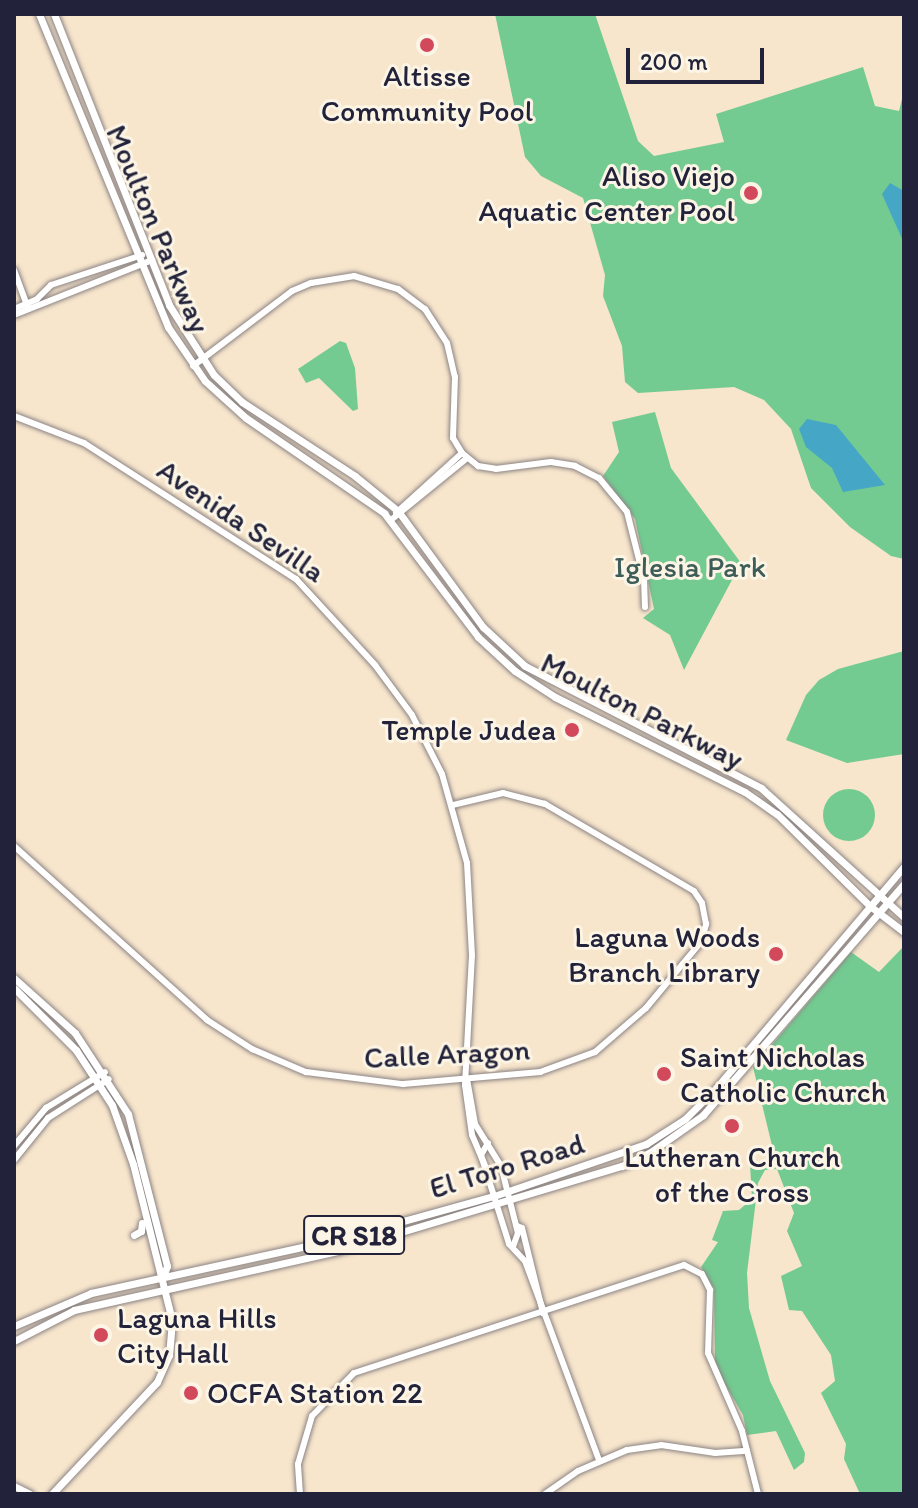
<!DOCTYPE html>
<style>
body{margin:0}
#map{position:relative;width:918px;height:1508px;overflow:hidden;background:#f7e5cc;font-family:Itim,sans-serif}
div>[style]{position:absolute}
.green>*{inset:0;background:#73cb91}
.round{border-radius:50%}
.water>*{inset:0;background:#45a7c5}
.roads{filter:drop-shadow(0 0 2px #8c8484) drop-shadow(0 0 2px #8c8484)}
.minor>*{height:6px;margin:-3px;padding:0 3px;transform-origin:3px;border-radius:3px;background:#fff}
.major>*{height:7px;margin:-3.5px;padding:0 3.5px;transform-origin:3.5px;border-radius:3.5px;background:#fff}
.dots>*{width:22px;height:22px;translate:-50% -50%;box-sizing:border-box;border:4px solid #fcf5e5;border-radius:50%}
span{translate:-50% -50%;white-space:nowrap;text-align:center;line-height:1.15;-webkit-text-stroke:6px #fcf5e5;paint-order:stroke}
.shield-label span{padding:2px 6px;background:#fcf5e5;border:2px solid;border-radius:6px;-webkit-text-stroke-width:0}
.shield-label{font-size:28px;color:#22223b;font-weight:700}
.poi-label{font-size:30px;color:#22223b}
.right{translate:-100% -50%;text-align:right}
.left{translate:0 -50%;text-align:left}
.street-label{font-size:30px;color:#22223b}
.park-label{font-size:30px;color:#3e5d59}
.frame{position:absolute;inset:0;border:16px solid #22223b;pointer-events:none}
.scale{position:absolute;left:626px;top:48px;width:138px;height:36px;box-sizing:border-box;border:4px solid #22223b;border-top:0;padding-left:10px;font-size:24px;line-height:28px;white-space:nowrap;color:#22223b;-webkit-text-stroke:6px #fcf5e5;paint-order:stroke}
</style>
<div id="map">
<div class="green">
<i style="clip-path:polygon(495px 14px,595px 14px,638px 141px,654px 156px,724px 142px,716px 114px,863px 67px,875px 106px,899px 111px,904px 91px,904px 559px,891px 556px,850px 527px,811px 488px,791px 429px,764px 400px,734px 387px,638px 393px,625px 382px,622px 346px,603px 296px,605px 275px,583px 198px,541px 176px,525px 157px)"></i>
<i style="clip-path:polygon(340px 341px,346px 343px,355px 368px,358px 409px,353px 411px,319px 378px,306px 383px,298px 369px)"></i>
<i style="clip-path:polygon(655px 412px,671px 468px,741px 563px,684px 670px,670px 635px,643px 618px,654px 609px,635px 519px,603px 476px,619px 452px,612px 422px)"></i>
<i style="clip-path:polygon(904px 651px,904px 754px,847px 763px,786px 740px,806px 695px,819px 680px,838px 669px)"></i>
<i class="round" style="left:823px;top:789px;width:52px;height:52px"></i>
<i style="clip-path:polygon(904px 946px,904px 1494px,860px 1494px,844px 1459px,846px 1444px,821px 1393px,835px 1381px,831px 1355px,802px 1311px,789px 1310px,781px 1276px,802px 1266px,787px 1231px,794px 1213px,777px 1169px,765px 1170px,758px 1183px,747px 1273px,749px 1308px,770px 1381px,805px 1453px,804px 1462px,794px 1470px,776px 1431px,747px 1435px,743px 1415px,715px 1367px,714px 1289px,701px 1267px,718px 1242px,712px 1240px,723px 1211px,739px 1210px,752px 1199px,750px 1164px,775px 1158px,753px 1067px,851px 952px,879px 972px)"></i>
</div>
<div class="water">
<i style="clip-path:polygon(890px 183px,904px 191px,904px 243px,882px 194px)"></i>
<i style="clip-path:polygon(807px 419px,836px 425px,885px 485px,843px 492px,832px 468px,806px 447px,799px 429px)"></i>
</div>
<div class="roads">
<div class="minor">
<i style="left:14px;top:270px;width:40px;rotate:69.8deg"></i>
<i style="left:14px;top:309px;width:25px;rotate:-23deg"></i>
<i style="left:37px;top:299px;width:20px;rotate:-45deg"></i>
<i style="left:51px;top:285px;width:96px;rotate:-18.2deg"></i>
<i style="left:14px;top:315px;width:149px;rotate:-21.7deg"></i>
<i style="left:193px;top:366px;width:124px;rotate:-37.1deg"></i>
<i style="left:292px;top:291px;width:21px;rotate:-23deg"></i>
<i style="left:311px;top:283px;width:44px;rotate:-9.2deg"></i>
<i style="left:354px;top:276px;width:46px;rotate:16.5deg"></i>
<i style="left:398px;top:289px;width:34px;rotate:37deg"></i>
<i style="left:425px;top:309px;width:40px;rotate:57.1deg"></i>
<i style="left:447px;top:343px;width:35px;rotate:77deg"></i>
<i style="left:455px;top:377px;width:61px;rotate:91.9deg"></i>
<i style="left:453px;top:438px;width:17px;rotate:59deg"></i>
<i style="left:462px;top:453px;width:21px;rotate:39deg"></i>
<i style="left:478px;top:466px;width:18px;rotate:9deg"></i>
<i style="left:496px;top:469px;width:55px;rotate:-7.3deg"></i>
<i style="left:551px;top:462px;width:24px;rotate:9deg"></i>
<i style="left:575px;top:466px;width:27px;rotate:27deg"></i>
<i style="left:599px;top:478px;width:44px;rotate:50.5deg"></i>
<i style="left:627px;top:512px;width:69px;rotate:75.8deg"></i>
<i style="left:644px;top:579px;width:28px;rotate:88deg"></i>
<i style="left:14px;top:416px;width:75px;rotate:21.1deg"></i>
<i style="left:84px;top:443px;width:252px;rotate:32.7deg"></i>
<i style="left:296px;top:579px;width:117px;rotate:47.4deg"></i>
<i style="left:375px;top:665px;width:62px;rotate:53.5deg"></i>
<i style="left:412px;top:715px;width:66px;rotate:63deg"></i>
<i style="left:442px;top:774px;width:92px;rotate:74.3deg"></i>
<i style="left:467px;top:863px;width:92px;rotate:86.9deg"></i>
<i style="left:472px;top:955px;width:130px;rotate:93.1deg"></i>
<i style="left:465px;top:1085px;width:50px;rotate:82deg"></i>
<i style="left:472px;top:1135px;width:34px;rotate:67deg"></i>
<i style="left:396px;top:513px;width:89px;rotate:-42.3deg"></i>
<i style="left:391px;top:520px;width:98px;rotate:-39.2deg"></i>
<i style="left:14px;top:846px;width:260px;rotate:42deg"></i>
<i style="left:207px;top:1020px;width:54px;rotate:32.8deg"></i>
<i style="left:252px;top:1049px;width:59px;rotate:23.1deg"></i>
<i style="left:306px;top:1072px;width:98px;rotate:7.1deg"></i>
<i style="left:403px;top:1084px;width:138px;rotate:-5deg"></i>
<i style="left:540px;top:1072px;width:59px;rotate:-20deg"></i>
<i style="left:595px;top:1052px;width:67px;rotate:-40.8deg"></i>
<i style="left:646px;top:1008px;width:86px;rotate:-50.2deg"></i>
<i style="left:701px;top:942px;width:19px;rotate:-74deg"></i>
<i style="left:706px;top:924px;width:21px;rotate:-101deg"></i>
<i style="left:702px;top:903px;width:14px;rotate:-124deg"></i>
<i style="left:694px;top:891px;width:173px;rotate:-149.7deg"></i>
<i style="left:545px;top:804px;width:43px;rotate:-165.3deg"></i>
<i style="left:503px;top:793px;width:51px;rotate:166.5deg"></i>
<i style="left:467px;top:1079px;width:46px;rotate:79.9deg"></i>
<i style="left:475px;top:1124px;width:49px;rotate:58.2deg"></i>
<i style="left:501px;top:1166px;width:69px;rotate:75.8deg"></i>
<i style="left:518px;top:1233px;width:15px;rotate:110deg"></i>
<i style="left:488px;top:1143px;width:14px;rotate:120deg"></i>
<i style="left:481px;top:1155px;width:93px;rotate:72.5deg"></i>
<i style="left:509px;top:1244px;width:23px;rotate:47deg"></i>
<i style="left:525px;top:1261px;width:212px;rotate:69.6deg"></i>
<i style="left:14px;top:1146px;width:50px;rotate:-49.9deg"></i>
<i style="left:46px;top:1108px;width:69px;rotate:-31.4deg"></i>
<i style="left:14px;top:1160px;width:54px;rotate:-51deg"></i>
<i style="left:48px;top:1118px;width:72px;rotate:-32.6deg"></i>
<i style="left:517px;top:1226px;width:5px;rotate:22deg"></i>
<i style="left:522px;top:1228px;width:88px;rotate:76.1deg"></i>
<i style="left:300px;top:1494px;width:30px;rotate:-94deg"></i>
<i style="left:298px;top:1464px;width:50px;rotate:-73.7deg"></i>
<i style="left:312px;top:1416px;width:60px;rotate:-45.7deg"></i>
<i style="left:354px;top:1373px;width:347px;rotate:-18.1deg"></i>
<i style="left:684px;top:1265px;width:20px;rotate:27deg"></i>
<i style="left:702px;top:1274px;width:18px;rotate:63deg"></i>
<i style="left:710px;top:1290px;width:63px;rotate:91.8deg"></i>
<i style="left:708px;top:1353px;width:85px;rotate:66.4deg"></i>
<i style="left:742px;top:1431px;width:65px;rotate:75.7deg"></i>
<i style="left:545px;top:1494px;width:40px;rotate:-34.9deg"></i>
<i style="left:578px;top:1471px;width:53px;rotate:-23.2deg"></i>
<i style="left:627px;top:1450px;width:34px;rotate:-8deg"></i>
<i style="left:661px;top:1445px;width:55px;rotate:8.4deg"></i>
<i style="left:715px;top:1453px;width:32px;rotate:-4deg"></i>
</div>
<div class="major">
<i style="left:39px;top:14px;width:339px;rotate:67.6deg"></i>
<i style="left:168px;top:327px;width:65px;rotate:55.6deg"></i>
<i style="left:205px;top:381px;width:55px;rotate:42.1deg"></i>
<i style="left:246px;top:418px;width:168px;rotate:34.5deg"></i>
<i style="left:384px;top:513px;width:156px;rotate:52.8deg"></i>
<i style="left:478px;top:637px;width:50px;rotate:42.6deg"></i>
<i style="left:515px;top:671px;width:48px;rotate:33deg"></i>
<i style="left:555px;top:697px;width:212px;rotate:26.6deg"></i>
<i style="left:745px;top:792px;width:39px;rotate:35deg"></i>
<i style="left:777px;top:814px;width:131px;rotate:44.7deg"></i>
<i style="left:870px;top:906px;width:43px;rotate:37.4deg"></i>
<i style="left:54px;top:14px;width:313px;rotate:68.4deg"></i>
<i style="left:169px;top:305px;width:83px;rotate:57.3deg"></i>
<i style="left:214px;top:375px;width:39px;rotate:44deg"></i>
<i style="left:242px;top:402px;width:135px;rotate:33.2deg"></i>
<i style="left:355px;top:476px;width:55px;rotate:39.1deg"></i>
<i style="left:398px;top:511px;width:144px;rotate:53.8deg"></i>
<i style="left:483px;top:627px;width:57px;rotate:42.9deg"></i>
<i style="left:525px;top:666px;width:266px;rotate:27.3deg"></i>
<i style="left:761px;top:788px;width:193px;rotate:42.1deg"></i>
<i style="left:14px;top:978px;width:82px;rotate:42deg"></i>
<i style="left:75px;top:1033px;width:97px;rotate:56.8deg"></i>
<i style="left:128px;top:1114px;width:157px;rotate:75.6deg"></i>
<i style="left:167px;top:1266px;width:12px;rotate:110deg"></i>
<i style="left:14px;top:988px;width:88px;rotate:45deg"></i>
<i style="left:76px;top:1050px;width:66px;rotate:56.8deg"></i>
<i style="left:112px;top:1105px;width:63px;rotate:70.4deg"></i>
<i style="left:133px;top:1164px;width:162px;rotate:76deg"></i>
<i style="left:172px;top:1321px;width:34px;rotate:95deg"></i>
<i style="left:169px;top:1355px;width:30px;rotate:114deg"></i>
<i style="left:157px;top:1382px;width:154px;rotate:133.2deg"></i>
<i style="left:134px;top:1235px;width:8px;rotate:-30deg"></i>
<i style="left:141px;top:1231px;width:8px;rotate:-83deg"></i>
<i style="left:14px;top:1326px;width:84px;rotate:-23.2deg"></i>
<i style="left:91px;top:1293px;width:250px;rotate:-12.3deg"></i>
<i style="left:335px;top:1240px;width:165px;rotate:-15.5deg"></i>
<i style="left:494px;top:1196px;width:161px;rotate:-18.9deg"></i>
<i style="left:646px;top:1144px;width:46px;rotate:-32.7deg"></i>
<i style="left:685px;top:1119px;width:44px;rotate:-45deg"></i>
<i style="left:716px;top:1088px;width:291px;rotate:-49.7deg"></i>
<i style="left:14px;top:1341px;width:68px;rotate:-27.3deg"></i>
<i style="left:74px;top:1310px;width:271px;rotate:-12.6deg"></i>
<i style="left:338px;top:1251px;width:296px;rotate:-16.7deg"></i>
<i style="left:622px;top:1166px;width:30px;rotate:-26deg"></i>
<i style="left:649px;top:1153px;width:66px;rotate:-35.1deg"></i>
<i style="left:703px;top:1115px;width:306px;rotate:-49deg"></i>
<i style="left:14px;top:1486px;width:18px;rotate:27deg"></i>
</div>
</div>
<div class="dots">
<i style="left:427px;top:45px;background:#d1495b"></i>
<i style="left:751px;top:193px;background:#d1495b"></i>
<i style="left:572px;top:730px;background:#d1495b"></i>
<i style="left:776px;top:954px;background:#d1495b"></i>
<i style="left:664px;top:1074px;background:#d1495b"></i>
<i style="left:732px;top:1126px;background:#d1495b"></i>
<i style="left:101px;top:1335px;background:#d1495b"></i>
<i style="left:191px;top:1393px;background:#d1495b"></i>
</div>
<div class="shield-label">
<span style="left:354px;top:1235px">CR S18</span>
</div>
<div class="poi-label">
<span style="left:427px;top:93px">Altisse<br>Community Pool</span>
<span class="right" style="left:735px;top:193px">Aliso Viejo<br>Aquatic Center Pool</span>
<span class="right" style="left:556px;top:730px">Temple Judea</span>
<span class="right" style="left:760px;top:954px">Laguna Woods<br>Branch Library</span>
<span class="left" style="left:680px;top:1074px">Saint Nicholas<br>Catholic Church</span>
<span style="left:732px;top:1174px">Lutheran Church<br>of the Cross</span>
<span class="left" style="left:117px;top:1335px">Laguna Hills<br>City Hall</span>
<span class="left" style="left:207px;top:1393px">OCFA Station 22</span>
</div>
<div class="street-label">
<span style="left:158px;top:229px;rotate:67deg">Moulton Parkway</span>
<span style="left:241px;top:521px;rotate:34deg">Avenida Sevilla</span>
<span style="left:642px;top:711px;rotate:27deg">Moulton Parkway</span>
<span style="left:447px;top:1054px;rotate:-3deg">Calle Aragon</span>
<span style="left:507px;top:1166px;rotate:-17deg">El Toro Road</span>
</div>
<div class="park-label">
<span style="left:690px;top:567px">Iglesia Park</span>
</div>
<div class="frame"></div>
<div class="scale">200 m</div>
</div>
